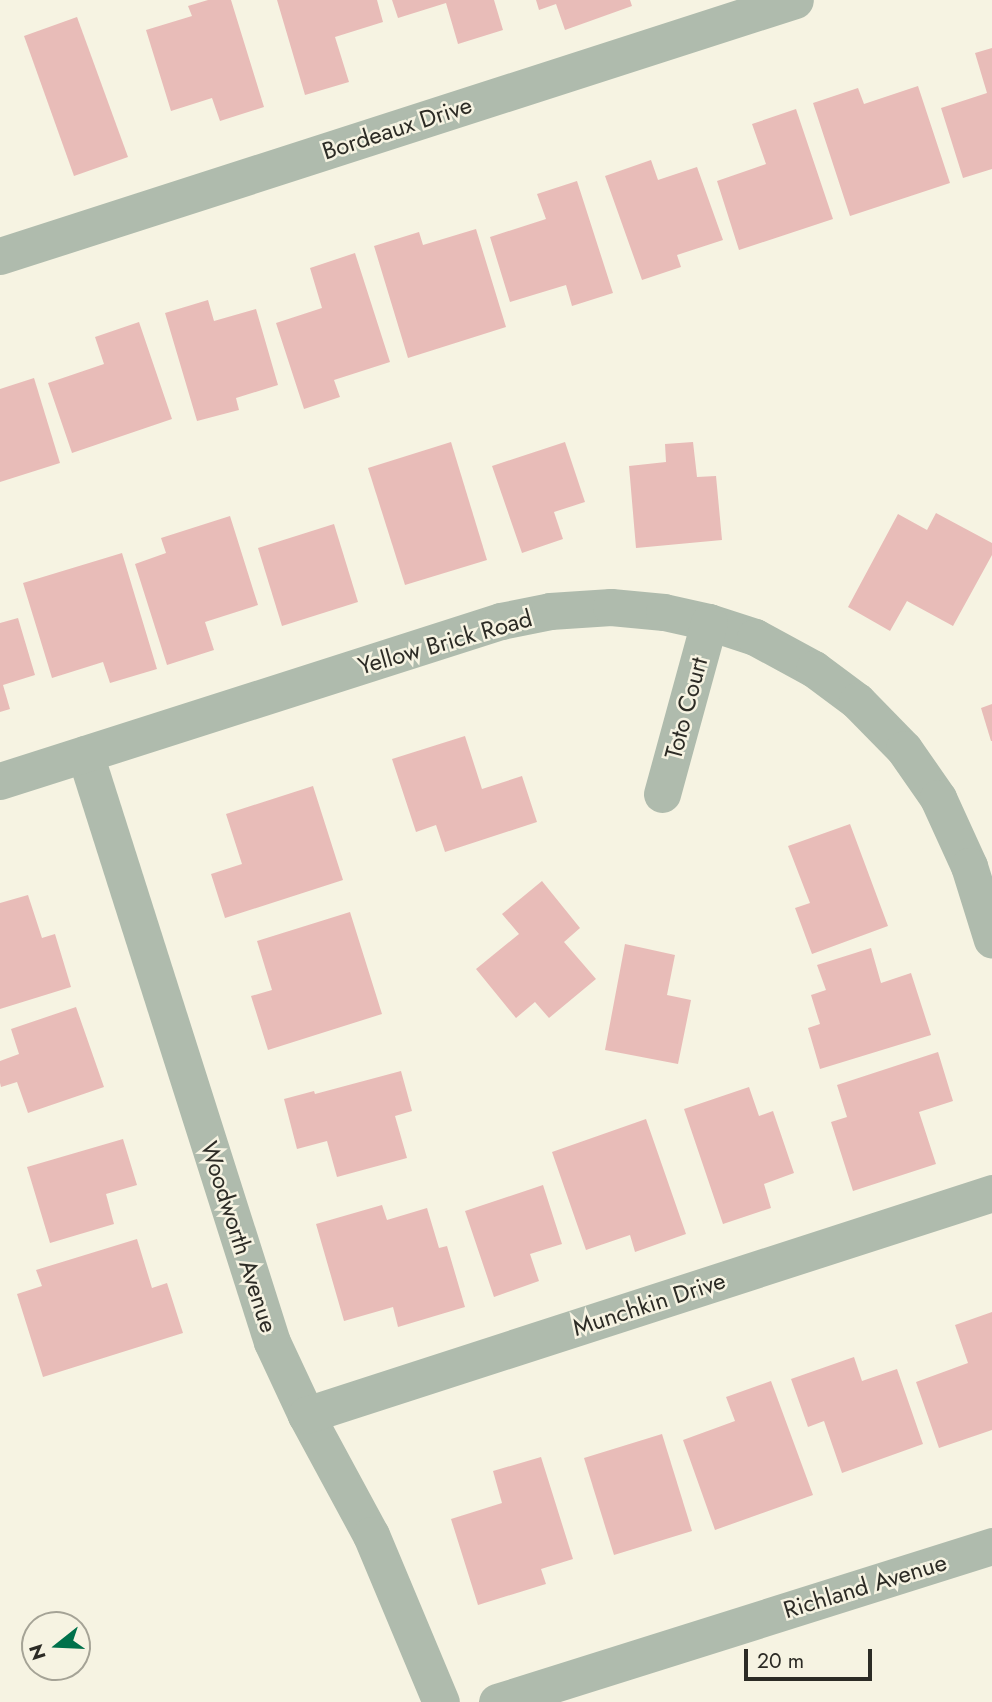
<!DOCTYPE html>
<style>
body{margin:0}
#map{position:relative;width:992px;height:1702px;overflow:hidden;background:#f6f3e2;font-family:Jost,sans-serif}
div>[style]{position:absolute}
.building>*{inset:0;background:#e8bcb8}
.minor>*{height:37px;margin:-18.5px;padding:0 18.5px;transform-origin:18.5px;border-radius:18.5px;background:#afbbad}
span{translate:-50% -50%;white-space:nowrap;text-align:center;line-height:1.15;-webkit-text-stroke:5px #f6f3e2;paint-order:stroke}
.street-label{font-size:24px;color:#2c2b25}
.north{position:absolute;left:21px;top:1611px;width:70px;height:70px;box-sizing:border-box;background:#f6f3e2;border:2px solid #a5a396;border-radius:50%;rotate:252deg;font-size:19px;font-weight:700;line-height:28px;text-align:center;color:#2c2b25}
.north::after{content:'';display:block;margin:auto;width:24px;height:32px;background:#00714b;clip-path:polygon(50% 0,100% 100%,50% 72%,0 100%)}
.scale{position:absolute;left:744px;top:1649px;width:128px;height:32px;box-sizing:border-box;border:4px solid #2c2b25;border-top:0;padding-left:9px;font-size:21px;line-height:24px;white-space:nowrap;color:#2c2b25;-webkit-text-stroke:5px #f6f3e2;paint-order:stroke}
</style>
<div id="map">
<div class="building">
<i style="clip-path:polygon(208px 0,231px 0,264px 107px,220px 121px,212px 98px,171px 111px,146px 30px,192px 16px,188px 6px)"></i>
<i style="clip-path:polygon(277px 0,377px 0,383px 22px,335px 37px,349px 82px,305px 95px)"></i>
<i style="clip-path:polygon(392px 0,494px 0,503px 30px,458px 44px,446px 3px,398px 18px)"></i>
<i style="clip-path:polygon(536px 0,630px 0,632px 6px,565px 30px,556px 4px,539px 10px)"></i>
<i style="clip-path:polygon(77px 17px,128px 157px,74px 176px,24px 36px)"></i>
<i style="clip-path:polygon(992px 48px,992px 169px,963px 178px,941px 108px,987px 93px,975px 53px)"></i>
<i style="clip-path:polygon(918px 86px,950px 183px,850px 216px,813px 103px,858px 88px,864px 104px)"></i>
<i style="clip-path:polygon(796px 109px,833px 219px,739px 250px,717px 181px,766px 164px,752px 124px)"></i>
<i style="clip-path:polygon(651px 160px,658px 180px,697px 167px,723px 240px,677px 255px,681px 267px,642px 280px,605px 176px)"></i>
<i style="clip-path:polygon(577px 181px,613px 293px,572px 306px,566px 285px,510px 302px,490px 237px,546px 219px,537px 194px)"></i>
<i style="clip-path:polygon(476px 229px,506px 327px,408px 358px,374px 246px,419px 232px,423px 245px)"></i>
<i style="clip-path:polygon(355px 253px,390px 362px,334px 380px,340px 397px,304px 409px,276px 323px,322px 308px,310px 268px)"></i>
<i style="clip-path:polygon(208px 300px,214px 321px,256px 309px,278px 385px,236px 398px,239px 410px,197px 421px,165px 313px)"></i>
<i style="clip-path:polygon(139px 322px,172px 419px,72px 453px,48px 383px,104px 364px,95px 337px)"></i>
<i style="clip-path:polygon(34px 378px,60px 463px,0 482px,0 389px)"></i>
<i style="clip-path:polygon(451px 442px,487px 560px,405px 585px,368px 468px)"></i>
<i style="clip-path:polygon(565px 442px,585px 502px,554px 512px,563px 539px,522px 553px,492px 466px)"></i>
<i style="clip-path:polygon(693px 442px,697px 477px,716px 476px,722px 540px,636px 548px,629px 466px,666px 462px,665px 444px)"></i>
<i style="clip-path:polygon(936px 513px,992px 543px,992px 555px,953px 626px,907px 601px,890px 631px,848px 607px,898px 514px,927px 530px)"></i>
<i style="clip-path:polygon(230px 516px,258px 605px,205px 622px,214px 650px,167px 665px,135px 564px,166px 553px,161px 538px)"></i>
<i style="clip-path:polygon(334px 524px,358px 602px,282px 626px,258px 548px)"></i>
<i style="clip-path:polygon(122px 553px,157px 669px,110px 683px,103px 662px,52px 678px,23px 583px)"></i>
<i style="clip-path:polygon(18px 618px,35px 675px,3px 685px,10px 709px,0 712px,0 623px)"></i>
<i style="clip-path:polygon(992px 704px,992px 741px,991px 741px,981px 708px)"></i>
<i style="clip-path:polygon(465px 736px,482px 789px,522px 776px,537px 822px,445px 852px,436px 825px,416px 832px,392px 759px)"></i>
<i style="clip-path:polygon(313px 786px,343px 880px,225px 918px,211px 874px,242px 864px,226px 814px)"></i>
<i style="clip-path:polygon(850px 824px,888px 926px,812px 954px,795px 908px,810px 903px,788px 846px)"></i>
<i style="clip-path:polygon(542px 881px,580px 928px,564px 942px,596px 979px,549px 1018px,535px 1002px,516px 1018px,476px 969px,519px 934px,502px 914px)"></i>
<i style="clip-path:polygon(28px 895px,42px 938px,55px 934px,71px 987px,0 1009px,0 903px)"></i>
<i style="clip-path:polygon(350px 912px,382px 1014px,268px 1050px,251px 996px,272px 990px,257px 941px)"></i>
<i style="clip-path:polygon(625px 944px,675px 955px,667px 995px,691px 1000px,678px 1064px,605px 1050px)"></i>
<i style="clip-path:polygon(871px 948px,881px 983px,911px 973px,931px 1035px,820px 1069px,808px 1028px,820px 1024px,811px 995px,826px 990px,817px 965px)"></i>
<i style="clip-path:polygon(76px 1007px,104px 1087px,28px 1113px,17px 1082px,1px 1087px,0 1083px,0 1061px,19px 1054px,11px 1029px)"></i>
<i style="clip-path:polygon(938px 1052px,953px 1101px,919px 1112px,936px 1164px,853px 1191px,831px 1122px,847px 1117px,837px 1085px)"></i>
<i style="clip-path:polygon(401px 1071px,412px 1111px,395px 1116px,407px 1158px,337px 1177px,327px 1141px,297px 1149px,284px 1099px,314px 1091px,315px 1094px)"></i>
<i style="clip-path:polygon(749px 1087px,759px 1116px,773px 1111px,794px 1173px,764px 1184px,771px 1208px,723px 1224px,684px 1109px)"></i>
<i style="clip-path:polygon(646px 1119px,686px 1234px,635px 1252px,630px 1235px,586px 1250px,552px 1152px)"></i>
<i style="clip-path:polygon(123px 1139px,137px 1185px,106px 1194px,114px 1224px,50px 1243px,27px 1167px)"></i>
<i style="clip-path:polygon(543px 1185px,562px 1244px,530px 1254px,539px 1281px,494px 1297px,465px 1211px)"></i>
<i style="clip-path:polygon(382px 1205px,387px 1220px,427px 1208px,439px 1248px,447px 1246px,465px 1307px,398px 1327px,393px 1307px,344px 1321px,316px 1224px)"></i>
<i style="clip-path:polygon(137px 1239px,152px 1288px,167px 1283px,183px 1333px,43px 1377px,17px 1294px,42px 1286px,36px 1270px)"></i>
<i style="clip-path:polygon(992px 1312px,992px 1430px,939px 1448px,916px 1382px,968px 1363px,955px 1325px)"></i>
<i style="clip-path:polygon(854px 1357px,862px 1381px,897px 1369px,923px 1444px,842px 1473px,824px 1421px,808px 1427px,791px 1379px)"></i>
<i style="clip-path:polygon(771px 1381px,813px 1495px,715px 1530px,683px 1440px,735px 1421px,726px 1397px)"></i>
<i style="clip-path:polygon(662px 1434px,692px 1531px,614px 1555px,584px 1458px)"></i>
<i style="clip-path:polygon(541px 1457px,573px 1559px,541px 1569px,546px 1584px,478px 1605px,451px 1519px,502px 1503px,493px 1471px)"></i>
</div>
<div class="minor">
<i style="left:0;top:256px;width:835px;rotate:-17.85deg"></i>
<i style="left:85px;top:754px;width:617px;rotate:72.36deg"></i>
<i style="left:272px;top:1342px;width:81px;rotate:65deg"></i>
<i style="left:306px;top:1415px;width:136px;rotate:61.6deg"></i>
<i style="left:371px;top:1535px;width:181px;rotate:67.3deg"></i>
<i style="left:0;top:781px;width:526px;rotate:-17.71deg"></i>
<i style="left:501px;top:621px;width:50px;rotate:-11.5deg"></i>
<i style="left:550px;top:611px;width:61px;rotate:-3.8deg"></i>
<i style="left:611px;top:607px;width:53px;rotate:5.4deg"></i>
<i style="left:664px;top:612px;width:46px;rotate:12.5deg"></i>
<i style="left:709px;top:622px;width:48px;rotate:18.1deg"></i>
<i style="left:755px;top:637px;width:67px;rotate:28.5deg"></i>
<i style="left:814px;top:669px;width:54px;rotate:36.7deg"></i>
<i style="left:857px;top:701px;width:67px;rotate:45.6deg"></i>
<i style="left:904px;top:749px;width:60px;rotate:55.2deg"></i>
<i style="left:938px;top:798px;width:75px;rotate:65.5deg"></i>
<i style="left:969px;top:866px;width:77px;rotate:72.7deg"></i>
<i style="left:662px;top:794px;width:178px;rotate:-74.7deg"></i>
<i style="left:306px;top:1415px;width:721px;rotate:-17.93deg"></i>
<i style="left:497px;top:1702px;width:519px;rotate:-17.49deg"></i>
</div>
<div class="street-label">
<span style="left:397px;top:128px;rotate:-18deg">Bordeaux Drive</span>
<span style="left:445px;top:642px;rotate:-16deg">Yellow Brick Road</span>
<span style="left:686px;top:708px;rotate:-75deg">Toto Court</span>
<span style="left:239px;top:1237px;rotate:72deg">Woodworth Avenue</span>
<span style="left:649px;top:1304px;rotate:-18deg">Munchkin Drive</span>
<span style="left:865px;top:1586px;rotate:-17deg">Richland Avenue</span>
</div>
<div class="north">N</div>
<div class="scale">20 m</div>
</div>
